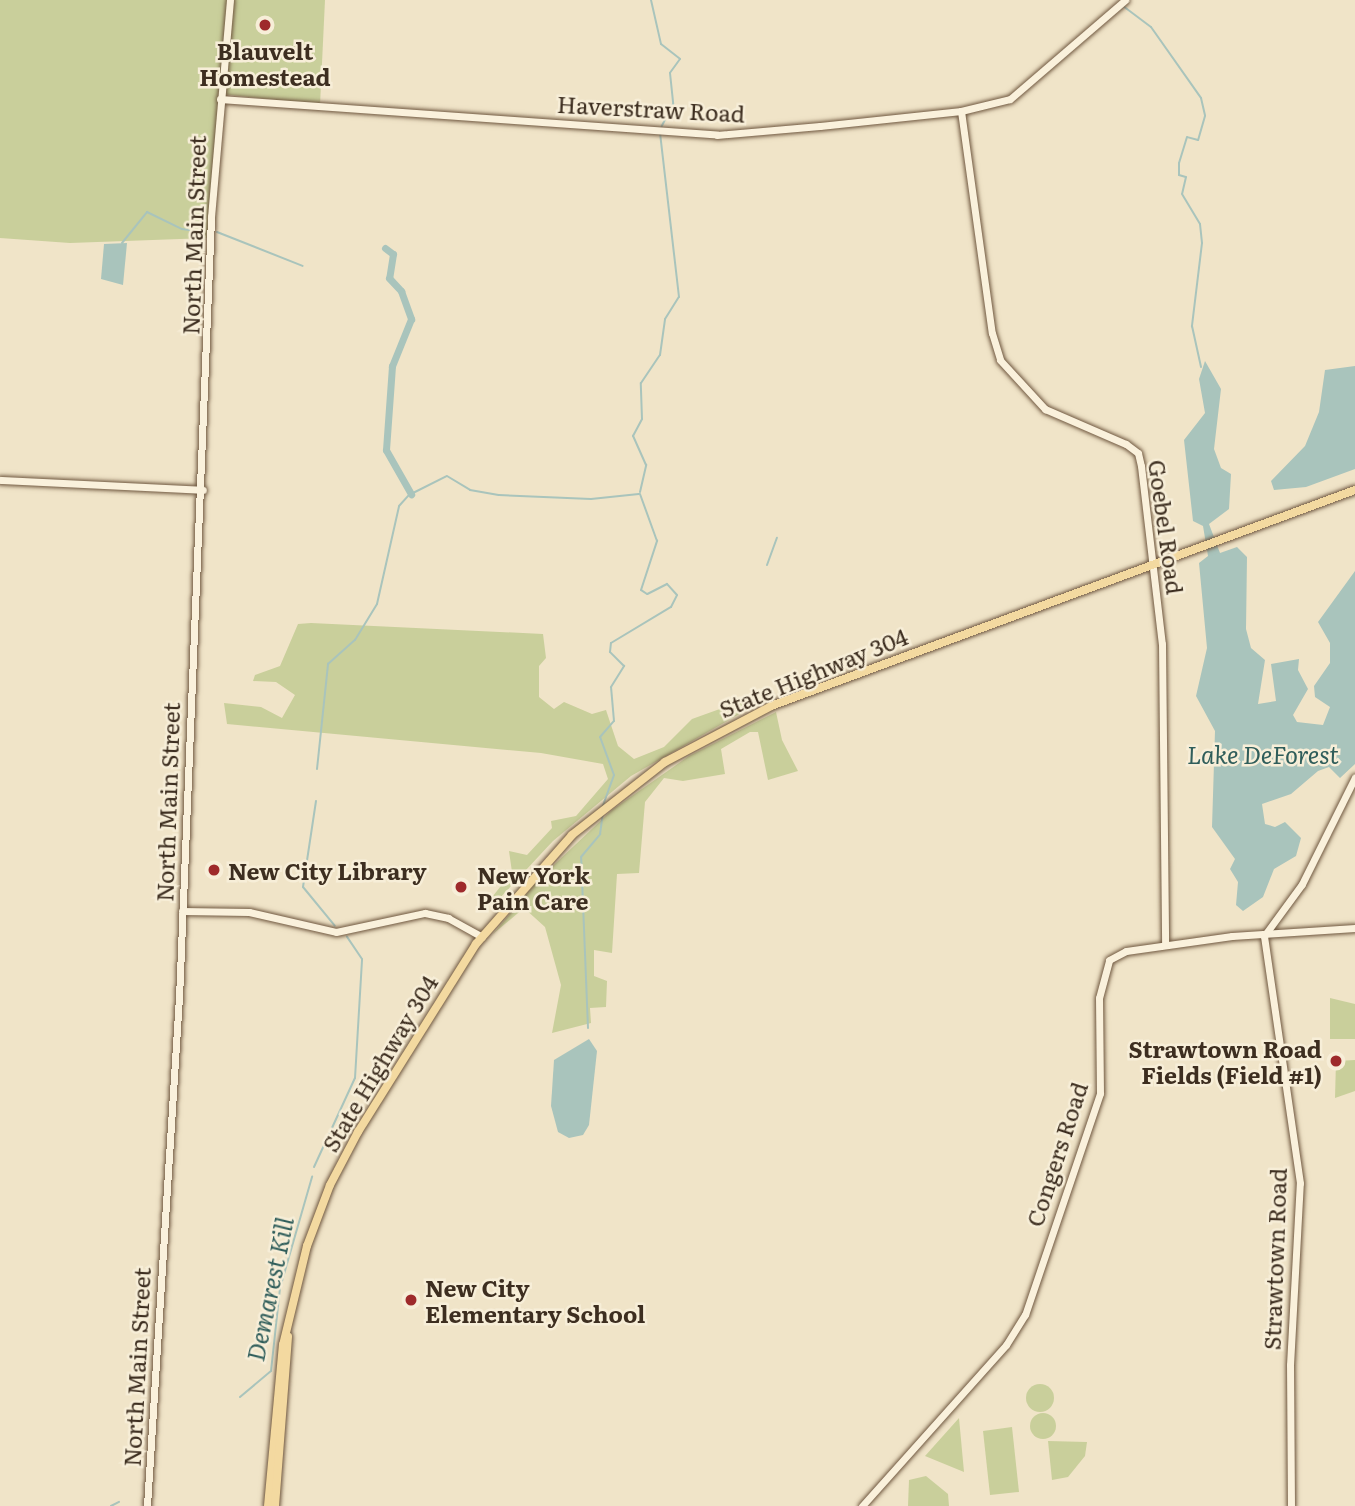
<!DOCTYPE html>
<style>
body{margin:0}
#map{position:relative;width:1355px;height:1506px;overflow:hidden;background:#f0e4c8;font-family:Literata,serif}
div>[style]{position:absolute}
.green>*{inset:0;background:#c9cf9b}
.round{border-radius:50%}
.water>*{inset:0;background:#a9c4bc}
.stream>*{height:2px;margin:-1px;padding:0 1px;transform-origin:1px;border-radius:1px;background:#a9c4bc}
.river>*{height:7px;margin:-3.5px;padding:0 3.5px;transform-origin:3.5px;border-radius:3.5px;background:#a9c4bc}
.roads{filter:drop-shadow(0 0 2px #6f573f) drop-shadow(0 0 2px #6f573f)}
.secondary>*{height:7px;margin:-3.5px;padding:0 3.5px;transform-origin:3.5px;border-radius:3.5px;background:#faf1dc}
.primary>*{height:8px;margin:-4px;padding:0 4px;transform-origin:4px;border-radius:4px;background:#f3d9a0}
.dots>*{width:19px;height:19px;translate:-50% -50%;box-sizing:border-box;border:4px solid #f7eed8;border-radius:50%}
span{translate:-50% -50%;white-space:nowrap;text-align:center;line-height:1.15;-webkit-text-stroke:5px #f7eed8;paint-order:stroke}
.poi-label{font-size:23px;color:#3d2e20;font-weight:700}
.left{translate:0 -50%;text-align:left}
.right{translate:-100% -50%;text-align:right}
.street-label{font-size:23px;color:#3d2e20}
.water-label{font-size:24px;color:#2f5d5a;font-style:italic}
</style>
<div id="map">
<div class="green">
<i style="clip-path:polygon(0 0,229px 0,208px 238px,70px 243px,0 238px)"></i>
<i style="clip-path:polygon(231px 0,325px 0,320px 105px,222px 94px)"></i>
<i style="clip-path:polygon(311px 623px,543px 634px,546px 658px,539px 666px,539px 697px,554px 709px,564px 702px,592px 714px,606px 710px,618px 746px,634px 759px,664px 747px,692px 719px,742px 701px,764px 700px,631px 776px,553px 841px,498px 900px,489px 901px,512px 872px,509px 851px,527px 855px,552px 828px,551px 821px,576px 816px,608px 779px,603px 764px,541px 753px,227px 724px,224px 703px,261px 707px,282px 718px,295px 695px,276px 682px,253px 681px,255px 675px,280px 666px,298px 624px)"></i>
<i style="clip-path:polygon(776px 712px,782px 740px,798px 771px,768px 780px,758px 732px,750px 732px,721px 749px,725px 774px,683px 781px,664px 778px,645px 802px,639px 873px,617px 874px,612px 953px,594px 950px,594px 976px,607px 981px,606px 1007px,590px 1008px,591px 1023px,552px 1033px,561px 985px,545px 927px,524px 908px,493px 934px,539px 879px,612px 810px,689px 756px)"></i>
<i style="clip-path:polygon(1330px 998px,1355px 1004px,1355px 1039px,1330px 1039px)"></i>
<i style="clip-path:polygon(1355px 1060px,1355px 1091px,1335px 1098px,1336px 1061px)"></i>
<i class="round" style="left:1026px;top:1384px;width:28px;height:28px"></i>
<i class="round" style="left:1030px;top:1413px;width:26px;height:26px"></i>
<i style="clip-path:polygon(959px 1418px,964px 1472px,925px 1456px)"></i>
<i style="clip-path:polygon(1012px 1427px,1019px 1492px,990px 1495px,983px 1431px)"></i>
<i style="clip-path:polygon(1048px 1441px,1087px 1442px,1085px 1456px,1068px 1477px,1052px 1480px)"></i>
<i style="clip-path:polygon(926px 1476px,948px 1494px,949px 1506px,908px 1506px,909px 1480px)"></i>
</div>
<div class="water">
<i style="clip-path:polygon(127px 243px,123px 285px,101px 279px,104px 244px)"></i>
<i style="clip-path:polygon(1205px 361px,1221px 389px,1214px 449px,1221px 468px,1231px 474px,1229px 509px,1209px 524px,1220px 553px,1237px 547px,1247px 557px,1246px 629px,1251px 648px,1265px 660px,1258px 704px,1276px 701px,1271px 664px,1299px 659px,1298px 670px,1308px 689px,1293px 715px,1297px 722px,1323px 725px,1330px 707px,1315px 697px,1314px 686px,1330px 663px,1330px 643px,1318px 622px,1355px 571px,1355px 764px,1340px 778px,1329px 767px,1318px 771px,1291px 794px,1262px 804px,1265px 824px,1275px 827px,1285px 822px,1301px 838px,1296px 856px,1274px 869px,1263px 897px,1243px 911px,1236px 905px,1238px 882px,1230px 869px,1235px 859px,1212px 827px,1215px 731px,1196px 696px,1207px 648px,1199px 563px,1208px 556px,1203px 526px,1193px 521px,1184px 440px,1205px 413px,1199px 379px)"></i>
<i style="clip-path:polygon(1355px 366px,1355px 469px,1306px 487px,1274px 490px,1271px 481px,1305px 446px,1319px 412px,1325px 370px)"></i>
<i style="clip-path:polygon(589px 1039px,597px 1051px,589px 1125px,583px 1135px,569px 1138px,558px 1132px,551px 1106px,554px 1060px)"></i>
</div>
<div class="stream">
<i style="left:651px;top:0;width:45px;rotate:77.2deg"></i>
<i style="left:661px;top:44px;width:24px;rotate:38deg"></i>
<i style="left:680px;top:59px;width:17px;rotate:126deg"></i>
<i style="left:670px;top:73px;width:31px;rotate:84deg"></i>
<i style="left:673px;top:104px;width:25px;rotate:117deg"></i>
<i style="left:1123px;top:6px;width:35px;rotate:37deg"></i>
<i style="left:1151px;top:27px;width:87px;rotate:54.8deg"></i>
<i style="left:1201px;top:98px;width:18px;rotate:77deg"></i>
<i style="left:1205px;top:116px;width:25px;rotate:106deg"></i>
<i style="left:1198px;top:140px;width:11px;rotate:-165deg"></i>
<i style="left:1187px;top:137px;width:27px;rotate:107deg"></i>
<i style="left:1179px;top:163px;width:12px;rotate:90deg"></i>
<i style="left:1179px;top:175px;width:7px;rotate:16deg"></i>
<i style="left:1186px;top:177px;width:17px;rotate:103deg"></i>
<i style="left:1182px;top:194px;width:35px;rotate:59deg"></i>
<i style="left:1200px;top:224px;width:19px;rotate:84deg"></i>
<i style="left:1202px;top:243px;width:84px;rotate:96.9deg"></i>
<i style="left:1192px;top:326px;width:42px;rotate:77.6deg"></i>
<i style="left:217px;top:232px;width:92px;rotate:21.6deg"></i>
<i style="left:122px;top:243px;width:40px;rotate:-51deg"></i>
<i style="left:147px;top:212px;width:39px;rotate:26deg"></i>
<i style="left:182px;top:229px;width:22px;rotate:8deg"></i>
<i style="left:640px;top:492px;width:28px;rotate:-77deg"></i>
<i style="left:646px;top:465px;width:32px;rotate:-114deg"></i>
<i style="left:633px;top:436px;width:19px;rotate:-62deg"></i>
<i style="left:642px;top:419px;width:36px;rotate:-92deg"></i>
<i style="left:641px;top:383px;width:34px;rotate:-56deg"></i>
<i style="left:660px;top:355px;width:36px;rotate:-82deg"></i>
<i style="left:665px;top:319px;width:26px;rotate:-58deg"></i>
<i style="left:679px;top:297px;width:164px;rotate:-96.6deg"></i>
<i style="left:767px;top:565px;width:29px;rotate:-70deg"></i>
<i style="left:317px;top:769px;width:106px;rotate:-84deg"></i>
<i style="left:328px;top:664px;width:36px;rotate:-42deg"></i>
<i style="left:355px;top:640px;width:42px;rotate:-58.6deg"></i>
<i style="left:377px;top:604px;width:100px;rotate:-77.3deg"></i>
<i style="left:399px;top:506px;width:15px;rotate:-48deg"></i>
<i style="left:409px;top:495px;width:42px;rotate:-26.6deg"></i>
<i style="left:447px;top:476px;width:27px;rotate:31deg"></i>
<i style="left:470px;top:490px;width:29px;rotate:10deg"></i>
<i style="left:499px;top:495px;width:92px;rotate:2.5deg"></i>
<i style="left:591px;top:499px;width:48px;rotate:-5.9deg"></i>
<i style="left:316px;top:801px;width:87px;rotate:98.6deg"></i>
<i style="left:303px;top:887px;width:50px;rotate:50.6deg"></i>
<i style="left:602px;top:808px;width:35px;rotate:-70deg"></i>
<i style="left:614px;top:775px;width:40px;rotate:-110.2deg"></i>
<i style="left:600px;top:737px;width:21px;rotate:-49deg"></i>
<i style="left:614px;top:721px;width:34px;rotate:-95deg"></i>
<i style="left:611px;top:687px;width:25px;rotate:-58deg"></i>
<i style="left:624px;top:666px;width:20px;rotate:-135deg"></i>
<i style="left:610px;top:652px;width:9px;rotate:-84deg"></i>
<i style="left:611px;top:643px;width:70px;rotate:-31deg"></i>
<i style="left:671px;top:607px;width:13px;rotate:-63deg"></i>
<i style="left:677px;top:595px;width:15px;rotate:-132deg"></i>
<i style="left:667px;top:584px;width:22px;rotate:153deg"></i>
<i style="left:647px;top:594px;width:7px;rotate:-146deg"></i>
<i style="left:641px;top:590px;width:52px;rotate:-71.9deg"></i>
<i style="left:657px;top:541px;width:50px;rotate:-109.9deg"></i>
<i style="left:588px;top:1028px;width:171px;rotate:-92.3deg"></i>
<i style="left:581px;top:857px;width:30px;rotate:-50deg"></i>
<i style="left:600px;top:834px;width:21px;rotate:-82deg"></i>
<i style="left:314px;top:1167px;width:98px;rotate:-65.3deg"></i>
<i style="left:355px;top:1078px;width:119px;rotate:-86.6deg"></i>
<i style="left:362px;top:959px;width:27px;rotate:-124deg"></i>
<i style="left:240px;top:1397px;width:40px;rotate:-40deg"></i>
<i style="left:271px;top:1371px;width:83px;rotate:-83.8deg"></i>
<i style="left:280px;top:1288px;width:116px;rotate:-73.9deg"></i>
<i style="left:111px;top:1506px;width:9px;rotate:-27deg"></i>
</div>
<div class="river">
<i style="left:385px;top:248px;width:10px;rotate:37deg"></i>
<i style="left:393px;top:254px;width:24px;rotate:99deg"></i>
<i style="left:389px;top:278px;width:18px;rotate:47deg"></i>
<i style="left:401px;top:291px;width:30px;rotate:70deg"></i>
<i style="left:411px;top:319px;width:51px;rotate:112deg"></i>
<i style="left:392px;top:366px;width:84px;rotate:94.1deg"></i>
<i style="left:386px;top:450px;width:51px;rotate:60.4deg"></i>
</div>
<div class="roads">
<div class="secondary">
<i style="left:220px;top:99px;width:498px;rotate:4.1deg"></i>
<i style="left:717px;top:135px;width:103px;rotate:-5deg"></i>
<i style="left:820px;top:126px;width:142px;rotate:-6.1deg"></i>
<i style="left:961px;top:111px;width:50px;rotate:-13.8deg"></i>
<i style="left:1010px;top:99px;width:152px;rotate:-40.7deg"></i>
<i style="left:961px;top:111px;width:224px;rotate:82.1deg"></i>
<i style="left:992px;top:333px;width:28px;rotate:73deg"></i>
<i style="left:1000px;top:360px;width:67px;rotate:47.4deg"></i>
<i style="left:1045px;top:409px;width:88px;rotate:23.4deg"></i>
<i style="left:1126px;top:444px;width:15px;rotate:37deg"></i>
<i style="left:1138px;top:453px;width:13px;rotate:77deg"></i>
<i style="left:1141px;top:466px;width:179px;rotate:83.3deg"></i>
<i style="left:1162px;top:644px;width:301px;rotate:89.4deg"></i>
<i style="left:0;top:480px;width:203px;rotate:2.8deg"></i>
<i style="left:182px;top:911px;width:67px;rotate:0.9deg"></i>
<i style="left:249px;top:912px;width:89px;rotate:12.9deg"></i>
<i style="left:336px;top:932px;width:91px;rotate:-12.1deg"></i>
<i style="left:425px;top:913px;width:24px;rotate:12deg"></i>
<i style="left:448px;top:918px;width:39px;rotate:29deg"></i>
<i style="left:147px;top:1506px;width:509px;rotate:-86.4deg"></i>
<i style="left:179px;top:998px;width:782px;rotate:-87.65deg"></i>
<i style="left:211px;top:217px;width:218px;rotate:-85deg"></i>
<i style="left:862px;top:1506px;width:216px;rotate:-48.2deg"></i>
<i style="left:1006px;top:1345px;width:36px;rotate:-58deg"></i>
<i style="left:1025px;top:1315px;width:234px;rotate:-71.3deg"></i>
<i style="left:1100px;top:1093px;width:95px;rotate:-90.6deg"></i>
<i style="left:1099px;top:998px;width:39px;rotate:-75deg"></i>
<i style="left:1109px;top:960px;width:19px;rotate:-28deg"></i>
<i style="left:1126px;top:951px;width:107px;rotate:-8.1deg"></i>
<i style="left:1232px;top:936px;width:123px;rotate:-3.7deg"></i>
<i style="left:1291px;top:1506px;width:141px;rotate:-90.4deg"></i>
<i style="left:1290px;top:1365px;width:182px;rotate:-86.9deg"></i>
<i style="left:1300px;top:1183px;width:250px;rotate:-98.3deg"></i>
<i style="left:1264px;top:936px;width:64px;rotate:-53.8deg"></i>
<i style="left:1302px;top:884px;width:119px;rotate:-63.6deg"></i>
</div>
<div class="primary">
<i style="left:268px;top:1506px;width:162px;rotate:-84.7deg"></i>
<i style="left:283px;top:1345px;width:102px;rotate:-76.4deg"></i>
<i style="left:307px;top:1246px;width:65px;rotate:-69.3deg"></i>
<i style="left:330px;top:1185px;width:60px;rotate:-62.2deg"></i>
<i style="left:358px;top:1132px;width:222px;rotate:-57.9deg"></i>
<i style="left:476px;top:944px;width:145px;rotate:-48.6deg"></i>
<i style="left:572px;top:835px;width:118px;rotate:-38.1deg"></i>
<i style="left:665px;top:762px;width:120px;rotate:-27.8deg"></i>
<i style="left:771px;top:706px;width:623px;rotate:-20.3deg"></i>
<i style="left:275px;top:1506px;width:170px;rotate:-85.6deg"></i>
</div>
</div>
<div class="dots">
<i style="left:265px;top:25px;background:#9e2a2b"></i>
<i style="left:214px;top:870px;background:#9e2a2b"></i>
<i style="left:461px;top:887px;background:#9e2a2b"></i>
<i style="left:1336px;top:1061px;background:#9e2a2b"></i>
<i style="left:411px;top:1300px;background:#9e2a2b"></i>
</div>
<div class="poi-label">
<span style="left:265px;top:63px">Blauvelt<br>Homestead</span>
<span class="left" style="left:228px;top:870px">New City Library</span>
<span class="left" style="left:477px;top:887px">New York<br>Pain Care</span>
<span class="right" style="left:1322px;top:1061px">Strawtown Road<br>Fields (Field #1)</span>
<span class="left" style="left:425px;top:1300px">New City<br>Elementary School</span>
</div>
<div class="street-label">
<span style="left:651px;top:108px;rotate:3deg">Haverstraw Road</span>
<span style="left:193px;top:235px;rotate:-88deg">North Main Street</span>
<span style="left:1167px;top:527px;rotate:82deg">Goebel Road</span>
<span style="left:813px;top:672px;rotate:-22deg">State Highway 304</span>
<span style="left:167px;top:802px;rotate:-88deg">North Main Street</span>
<span style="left:379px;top:1063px;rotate:-59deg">State Highway 304</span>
<span style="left:1056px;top:1154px;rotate:-72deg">Congers Road</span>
<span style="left:1274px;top:1259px;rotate:-88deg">Strawtown Road</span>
<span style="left:136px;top:1367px;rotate:-87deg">North Main Street</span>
</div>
<div class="water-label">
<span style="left:1263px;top:754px">Lake DeForest</span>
<span style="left:269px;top:1289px;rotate:-78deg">Demarest Kill</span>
</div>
</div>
